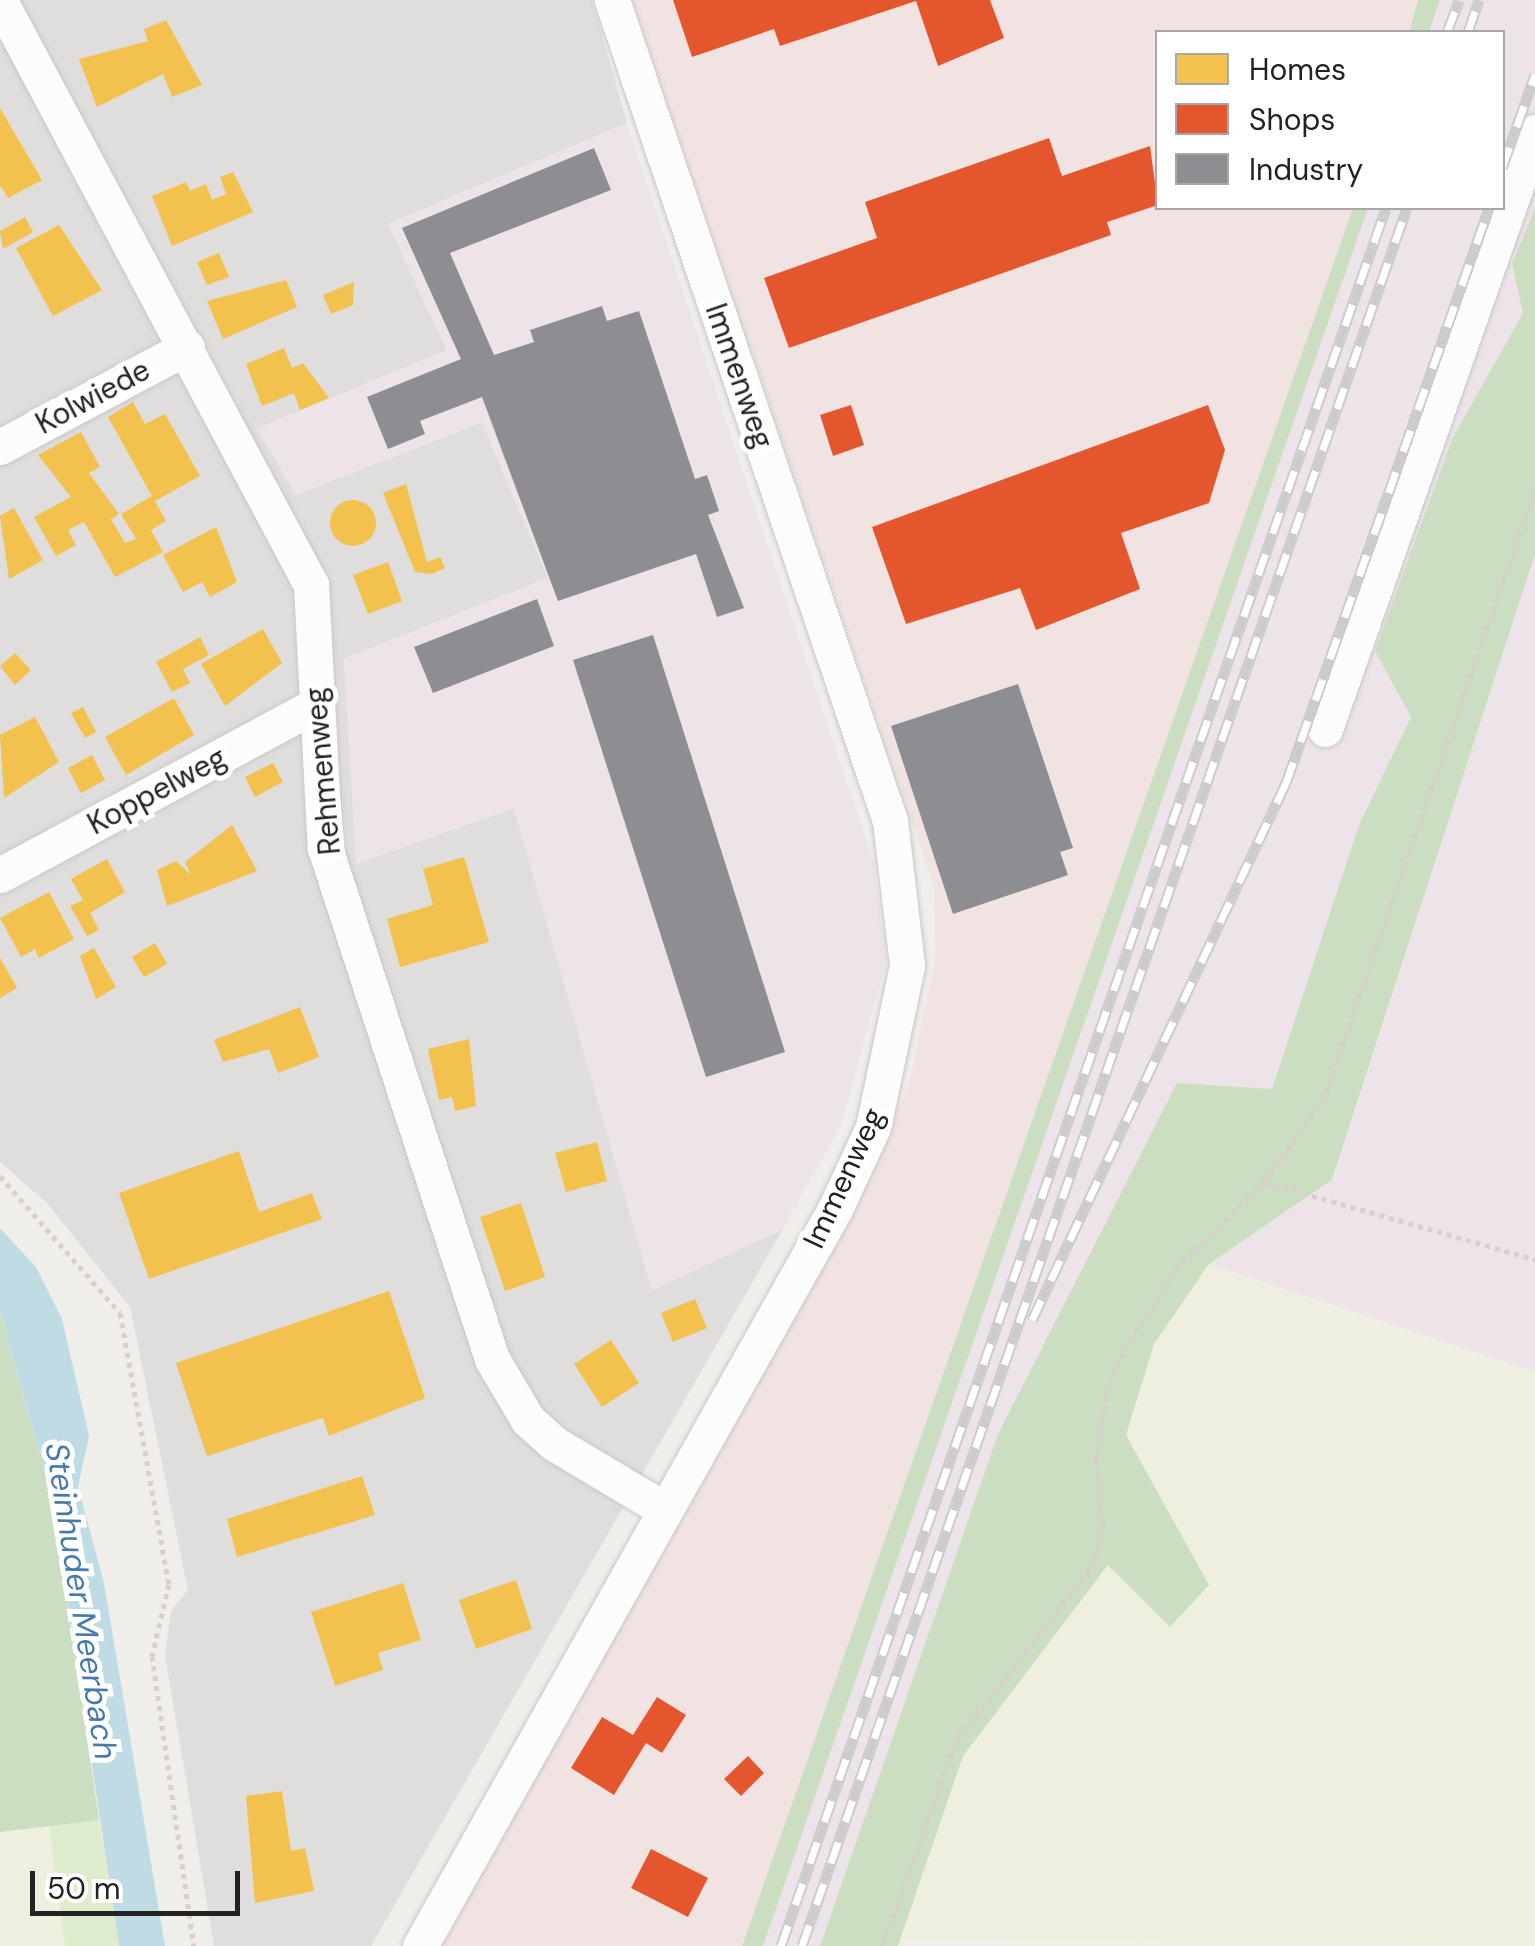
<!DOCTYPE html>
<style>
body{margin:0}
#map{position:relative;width:1535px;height:1946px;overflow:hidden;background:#f0eeeb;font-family:"DM Sans",sans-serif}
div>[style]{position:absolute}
.residential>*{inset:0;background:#dfdedc}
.commercial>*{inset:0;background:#f1e3e1}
.industrial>*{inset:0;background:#ede4e9}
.farmland>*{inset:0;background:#efefdf}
.grass>*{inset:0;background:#ddeccb}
.forest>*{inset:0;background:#cbdec1}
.water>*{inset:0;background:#bfdbe3}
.homes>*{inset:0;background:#f2c14e}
.round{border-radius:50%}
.shops>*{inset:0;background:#e4572e}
.industry>*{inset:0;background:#8d8d92}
.path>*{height:5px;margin-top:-2.5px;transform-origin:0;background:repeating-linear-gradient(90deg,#dccecd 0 5px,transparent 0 10px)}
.roads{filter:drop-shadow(0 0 2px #c9c8c7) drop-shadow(0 0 2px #c9c8c7)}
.minor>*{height:35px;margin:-17.5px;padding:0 17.5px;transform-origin:17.5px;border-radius:17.5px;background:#fdfcfc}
.rail>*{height:11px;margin-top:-5.5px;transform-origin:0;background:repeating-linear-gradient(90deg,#fff 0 22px,#ccc 0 44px);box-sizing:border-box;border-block:2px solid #ccc}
span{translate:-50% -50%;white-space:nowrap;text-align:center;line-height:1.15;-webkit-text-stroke:10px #fff;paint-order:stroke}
.street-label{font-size:30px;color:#222}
.water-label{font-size:32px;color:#4a7aab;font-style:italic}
.legend{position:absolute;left:1155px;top:30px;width:350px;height:180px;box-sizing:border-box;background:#fff;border:2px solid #a7a7a7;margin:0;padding:12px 18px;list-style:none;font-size:30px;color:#222}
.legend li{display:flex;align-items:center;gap:20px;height:50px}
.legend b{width:50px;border:2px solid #a7a7a7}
.scale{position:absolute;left:30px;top:1871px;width:210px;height:45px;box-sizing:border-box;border:5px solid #222;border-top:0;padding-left:12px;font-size:30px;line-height:35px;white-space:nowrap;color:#222;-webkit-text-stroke:8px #fff;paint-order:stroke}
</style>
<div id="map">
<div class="residential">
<i style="clip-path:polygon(0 0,592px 0,627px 123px,388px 224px,447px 350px,258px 429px,296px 495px,482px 422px,548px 578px,344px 659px,357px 863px,514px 808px,652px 1290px,783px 1229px,371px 1946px,214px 1946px,165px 1655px,171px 1611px,188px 1590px,130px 1307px,47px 1203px,0 1162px)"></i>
</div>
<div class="commercial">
<i style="clip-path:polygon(632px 0,1418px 0,1409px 32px,1158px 32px,1158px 208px,1353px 208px,742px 1946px,437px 1946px,843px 1219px,908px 1088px,935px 960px,934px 887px)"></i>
</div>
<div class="industrial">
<i style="clip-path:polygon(1440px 0,1535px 0,1535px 208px,1512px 264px,1523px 313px,1453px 437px,1375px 651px,1411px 717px,1359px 825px,1272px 1090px,1177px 1084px,998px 1434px,820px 1946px,763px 1946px,1368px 208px,1502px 208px,1502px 32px,1429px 32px)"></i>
<i style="clip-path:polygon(627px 123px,874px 863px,886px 962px,841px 1126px,783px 1229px,652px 1290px,514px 808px,356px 864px,344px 659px,548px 578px,482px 422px,296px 495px,258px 428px,447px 350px,388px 224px)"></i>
<i style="clip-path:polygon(1535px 554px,1535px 1372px,1209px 1264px,1333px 1180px)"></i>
</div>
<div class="farmland">
<i style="clip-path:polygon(1209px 1264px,1535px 1372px,1535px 1946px,901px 1939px,963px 1756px,1108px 1564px,1170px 1627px,1209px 1585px,1126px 1435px,1154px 1344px)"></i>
<i style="clip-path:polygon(48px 1819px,65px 1946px,0 1946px,0 1832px)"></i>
</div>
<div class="grass">
<i style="clip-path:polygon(48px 1819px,99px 1820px,119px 1946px,65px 1946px)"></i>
</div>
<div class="forest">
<i style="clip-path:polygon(1418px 0,1440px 0,1429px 32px,1409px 32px)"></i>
<i style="clip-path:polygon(1353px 208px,1368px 208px,763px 1946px,742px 1946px)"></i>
<i style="clip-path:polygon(1535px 208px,1535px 554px,1332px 1180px,1209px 1264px,1154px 1344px,1126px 1435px,1209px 1585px,1170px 1627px,1108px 1565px,963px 1756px,898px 1946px,820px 1946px,998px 1434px,1177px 1083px,1272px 1089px,1359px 825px,1411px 717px,1375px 651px,1453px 437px,1523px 313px,1512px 264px)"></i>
<i style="clip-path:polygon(0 1312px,52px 1498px,99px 1820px,0 1832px)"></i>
</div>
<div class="water">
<i style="clip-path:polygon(0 1228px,36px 1267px,62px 1319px,89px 1436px,78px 1487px,104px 1583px,165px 1946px,119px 1946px,52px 1498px,0 1312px)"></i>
</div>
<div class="homes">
<i style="clip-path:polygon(166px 20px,202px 85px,172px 97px,163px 74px,97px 107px,79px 59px,148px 41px,144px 29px)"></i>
<i style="clip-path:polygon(0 108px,42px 180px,8px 198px,0 185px)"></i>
<i style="clip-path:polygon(233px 172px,253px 212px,172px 246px,152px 196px,186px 182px,190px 191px,206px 184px,212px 200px,226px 194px,220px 177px)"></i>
<i style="clip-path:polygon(25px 217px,33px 232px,3px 249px,0 231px)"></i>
<i style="clip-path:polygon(59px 225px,102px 290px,53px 316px,16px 248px)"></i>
<i style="clip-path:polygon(219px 253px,229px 277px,207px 285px,197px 262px)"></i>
<i style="clip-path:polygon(286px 280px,297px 307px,223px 339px,207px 301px)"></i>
<i style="clip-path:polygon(354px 282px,353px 305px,331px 314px,323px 295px)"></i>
<i style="clip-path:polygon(284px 348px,292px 368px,303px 363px,329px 398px,300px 410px,294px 393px,262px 406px,246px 364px)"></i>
<i style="clip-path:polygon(133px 402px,145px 424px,165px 414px,200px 476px,155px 501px,166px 521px,151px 530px,163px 552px,115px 577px,84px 522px,68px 530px,76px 545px,56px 556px,34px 517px,71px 497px,38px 455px,81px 432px,100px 467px,89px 473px,119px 514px,111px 519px,125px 543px,136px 539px,121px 514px,152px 496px,108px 417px)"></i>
<i style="clip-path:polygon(406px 484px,427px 562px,440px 557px,445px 568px,432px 574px,415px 572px,383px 493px)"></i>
<i class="round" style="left:330px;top:500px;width:46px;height:46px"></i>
<i style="clip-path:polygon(14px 508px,43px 560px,9px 579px,0 516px)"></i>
<i style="clip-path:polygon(216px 527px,237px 582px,210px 597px,202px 582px,183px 592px,163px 555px)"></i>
<i style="clip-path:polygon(388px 562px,402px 601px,368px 614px,353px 575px)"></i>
<i style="clip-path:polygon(263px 629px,282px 663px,225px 706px,201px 664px)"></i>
<i style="clip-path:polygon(200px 637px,209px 655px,183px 669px,190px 683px,172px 692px,156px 662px)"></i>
<i style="clip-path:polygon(15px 653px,31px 670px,15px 685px,0 666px)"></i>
<i style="clip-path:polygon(174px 698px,194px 735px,126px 775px,105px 737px)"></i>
<i style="clip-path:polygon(83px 707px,96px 732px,85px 738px,71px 713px)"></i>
<i style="clip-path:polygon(35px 717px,59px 762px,4px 798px,0 735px)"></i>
<i style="clip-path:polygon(92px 755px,105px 780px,81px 793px,68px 768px)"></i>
<i style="clip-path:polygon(273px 763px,283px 782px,255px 797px,245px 777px)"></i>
<i style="clip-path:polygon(232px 825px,257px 871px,167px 906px,157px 870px,176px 861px,191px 875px,185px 862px)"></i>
<i style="clip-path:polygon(464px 857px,489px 942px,400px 967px,387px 919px,433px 905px,423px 869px)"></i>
<i style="clip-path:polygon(107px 859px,125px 892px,90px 913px,99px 930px,87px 936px,70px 906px,83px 900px,71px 879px)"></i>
<i style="clip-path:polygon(49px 892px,74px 939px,39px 958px,35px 949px,21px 957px,0 918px)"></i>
<i style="clip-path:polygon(155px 943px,167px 964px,144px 977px,132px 957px)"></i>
<i style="clip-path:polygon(94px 948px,116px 987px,96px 999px,80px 956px)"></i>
<i style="clip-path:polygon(0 958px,17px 988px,0 998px)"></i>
<i style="clip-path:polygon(300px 1007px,319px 1057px,278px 1073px,269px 1049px,223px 1062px,214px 1040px)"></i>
<i style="clip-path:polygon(469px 1039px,476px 1106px,455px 1111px,452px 1097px,439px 1100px,428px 1049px)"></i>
<i style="clip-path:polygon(597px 1142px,607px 1181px,566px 1192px,555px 1153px)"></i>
<i style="clip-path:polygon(239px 1151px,259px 1212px,312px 1193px,322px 1219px,149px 1279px,119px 1193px)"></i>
<i style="clip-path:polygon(521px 1203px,545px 1277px,505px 1291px,480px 1217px)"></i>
<i style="clip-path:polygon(389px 1291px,425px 1398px,329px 1436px,323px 1418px,207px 1456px,176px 1363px)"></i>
<i style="clip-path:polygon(695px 1299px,707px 1328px,673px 1342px,661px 1313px)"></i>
<i style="clip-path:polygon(611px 1340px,639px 1383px,602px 1407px,574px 1364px)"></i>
<i style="clip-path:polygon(362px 1476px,375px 1515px,237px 1557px,227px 1519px)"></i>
<i style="clip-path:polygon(516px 1580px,532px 1629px,476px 1649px,459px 1600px)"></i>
<i style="clip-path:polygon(403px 1583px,421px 1640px,378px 1653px,383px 1670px,335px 1686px,311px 1612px)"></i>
<i style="clip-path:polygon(282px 1791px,291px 1851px,305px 1848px,314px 1891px,255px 1903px,246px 1796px)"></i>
</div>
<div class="shops">
<i style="clip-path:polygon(673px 0,990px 0,1004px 38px,938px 66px,916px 1px,780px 46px,774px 29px,692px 57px)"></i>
<i style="clip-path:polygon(1049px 138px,1062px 176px,1150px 146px,1158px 205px,1107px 222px,1111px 235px,789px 348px,764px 278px,877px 238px,865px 202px)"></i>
<i style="clip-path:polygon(851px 405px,864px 445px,833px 456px,820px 415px)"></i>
<i style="clip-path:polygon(1208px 405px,1225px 450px,1209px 503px,1121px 533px,1140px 589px,1036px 630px,1020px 588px,906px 624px,872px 527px)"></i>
<i style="clip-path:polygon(657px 1697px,686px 1715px,662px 1753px,646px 1743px,614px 1795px,571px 1768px,602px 1717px,633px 1735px)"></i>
<i style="clip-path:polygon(748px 1756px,764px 1773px,741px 1796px,724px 1779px)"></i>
<i style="clip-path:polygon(651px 1849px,708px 1878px,688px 1917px,631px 1888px)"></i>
</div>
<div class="industry">
<i style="clip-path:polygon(594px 148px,611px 190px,450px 253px,494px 355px,534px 342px,530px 330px,602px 306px,607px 321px,639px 311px,695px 479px,707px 475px,719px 511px,708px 515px,744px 608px,717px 617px,696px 554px,558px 601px,482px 397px,420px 421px,425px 434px,388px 449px,367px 397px,461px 359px,402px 228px)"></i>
<i style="clip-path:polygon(537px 599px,554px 646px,433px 693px,414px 647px)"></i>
<i style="clip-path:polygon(653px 635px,785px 1052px,706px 1077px,573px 660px)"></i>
<i style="clip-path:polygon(1018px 684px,1073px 848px,1060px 852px,1068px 875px,953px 914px,891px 726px)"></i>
</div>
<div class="path">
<i style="left:0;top:1176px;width:182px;rotate:48.8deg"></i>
<i style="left:120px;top:1313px;width:275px;rotate:79.8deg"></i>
<i style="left:169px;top:1584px;width:74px;rotate:103.3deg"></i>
<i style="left:152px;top:1656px;width:293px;rotate:81.8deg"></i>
<i style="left:1264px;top:1182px;width:282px;rotate:15.9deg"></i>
<i style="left:883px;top:1946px;width:221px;rotate:-70.4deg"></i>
<i style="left:957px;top:1738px;width:219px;rotate:-51.9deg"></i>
<i style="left:1092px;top:1566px;width:41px;rotate:-74.6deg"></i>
<i style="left:1103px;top:1526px;width:66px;rotate:-96.1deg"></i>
<i style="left:1096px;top:1460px;width:66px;rotate:-81.3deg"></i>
<i style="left:1106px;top:1395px;width:49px;rotate:-68.6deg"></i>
<i style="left:1124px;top:1349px;width:93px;rotate:-56.8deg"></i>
<i style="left:1175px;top:1271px;width:126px;rotate:-45deg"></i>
<i style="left:1264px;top:1182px;width:108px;rotate:-55.1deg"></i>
<i style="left:1326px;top:1093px;width:638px;rotate:-70.88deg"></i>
</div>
<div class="roads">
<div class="minor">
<i style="left:0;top:1px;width:662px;rotate:61.96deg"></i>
<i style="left:311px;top:585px;width:263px;rotate:87deg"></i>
<i style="left:325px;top:848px;width:538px;rotate:71.9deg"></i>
<i style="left:492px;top:1359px;width:71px;rotate:59.5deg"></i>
<i style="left:528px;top:1420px;width:36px;rotate:42deg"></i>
<i style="left:555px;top:1444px;width:127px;rotate:30.8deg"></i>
<i style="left:0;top:447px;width:212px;rotate:-28.1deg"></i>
<i style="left:1325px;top:729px;width:633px;rotate:-70.62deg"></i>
<i style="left:0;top:875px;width:357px;rotate:-28.3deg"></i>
<i style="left:420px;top:1946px;width:846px;rotate:-60.62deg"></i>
<i style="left:835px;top:1209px;width:90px;rotate:-65.1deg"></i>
<i style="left:873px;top:1127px;width:166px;rotate:-78.1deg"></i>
<i style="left:907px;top:965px;width:145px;rotate:-96.7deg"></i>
<i style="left:890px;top:821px;width:867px;rotate:-108.71deg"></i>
</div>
</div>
<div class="rail">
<i style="left:1447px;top:32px;width:34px;rotate:-69deg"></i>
<i style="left:1468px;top:32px;width:34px;rotate:-71deg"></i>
<i style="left:1502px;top:168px;width:99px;rotate:-70.5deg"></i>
<i style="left:1032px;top:1320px;width:594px;rotate:-64.69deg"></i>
<i style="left:1286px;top:783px;width:610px;rotate:-70.55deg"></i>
<i style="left:781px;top:1946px;width:1840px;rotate:-70.81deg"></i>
<i style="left:802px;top:1946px;width:1840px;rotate:-70.81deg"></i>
</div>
<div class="street-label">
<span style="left:739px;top:376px;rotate:71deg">Immenweg</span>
<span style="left:93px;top:397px;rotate:-28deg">Kolwiede</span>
<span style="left:323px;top:771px;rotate:-95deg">Rehmenweg</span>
<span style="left:157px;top:791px;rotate:-28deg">Koppelweg</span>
<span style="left:844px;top:1178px;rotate:-65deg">Immenweg</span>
</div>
<div class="water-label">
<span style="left:81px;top:1601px;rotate:81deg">Steinhuder Meerbach</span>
</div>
<ul class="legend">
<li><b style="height:28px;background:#f2c14e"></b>Homes</li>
<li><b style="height:28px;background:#e4572e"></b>Shops</li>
<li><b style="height:28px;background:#8d8d92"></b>Industry</li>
</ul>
<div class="scale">50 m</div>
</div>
